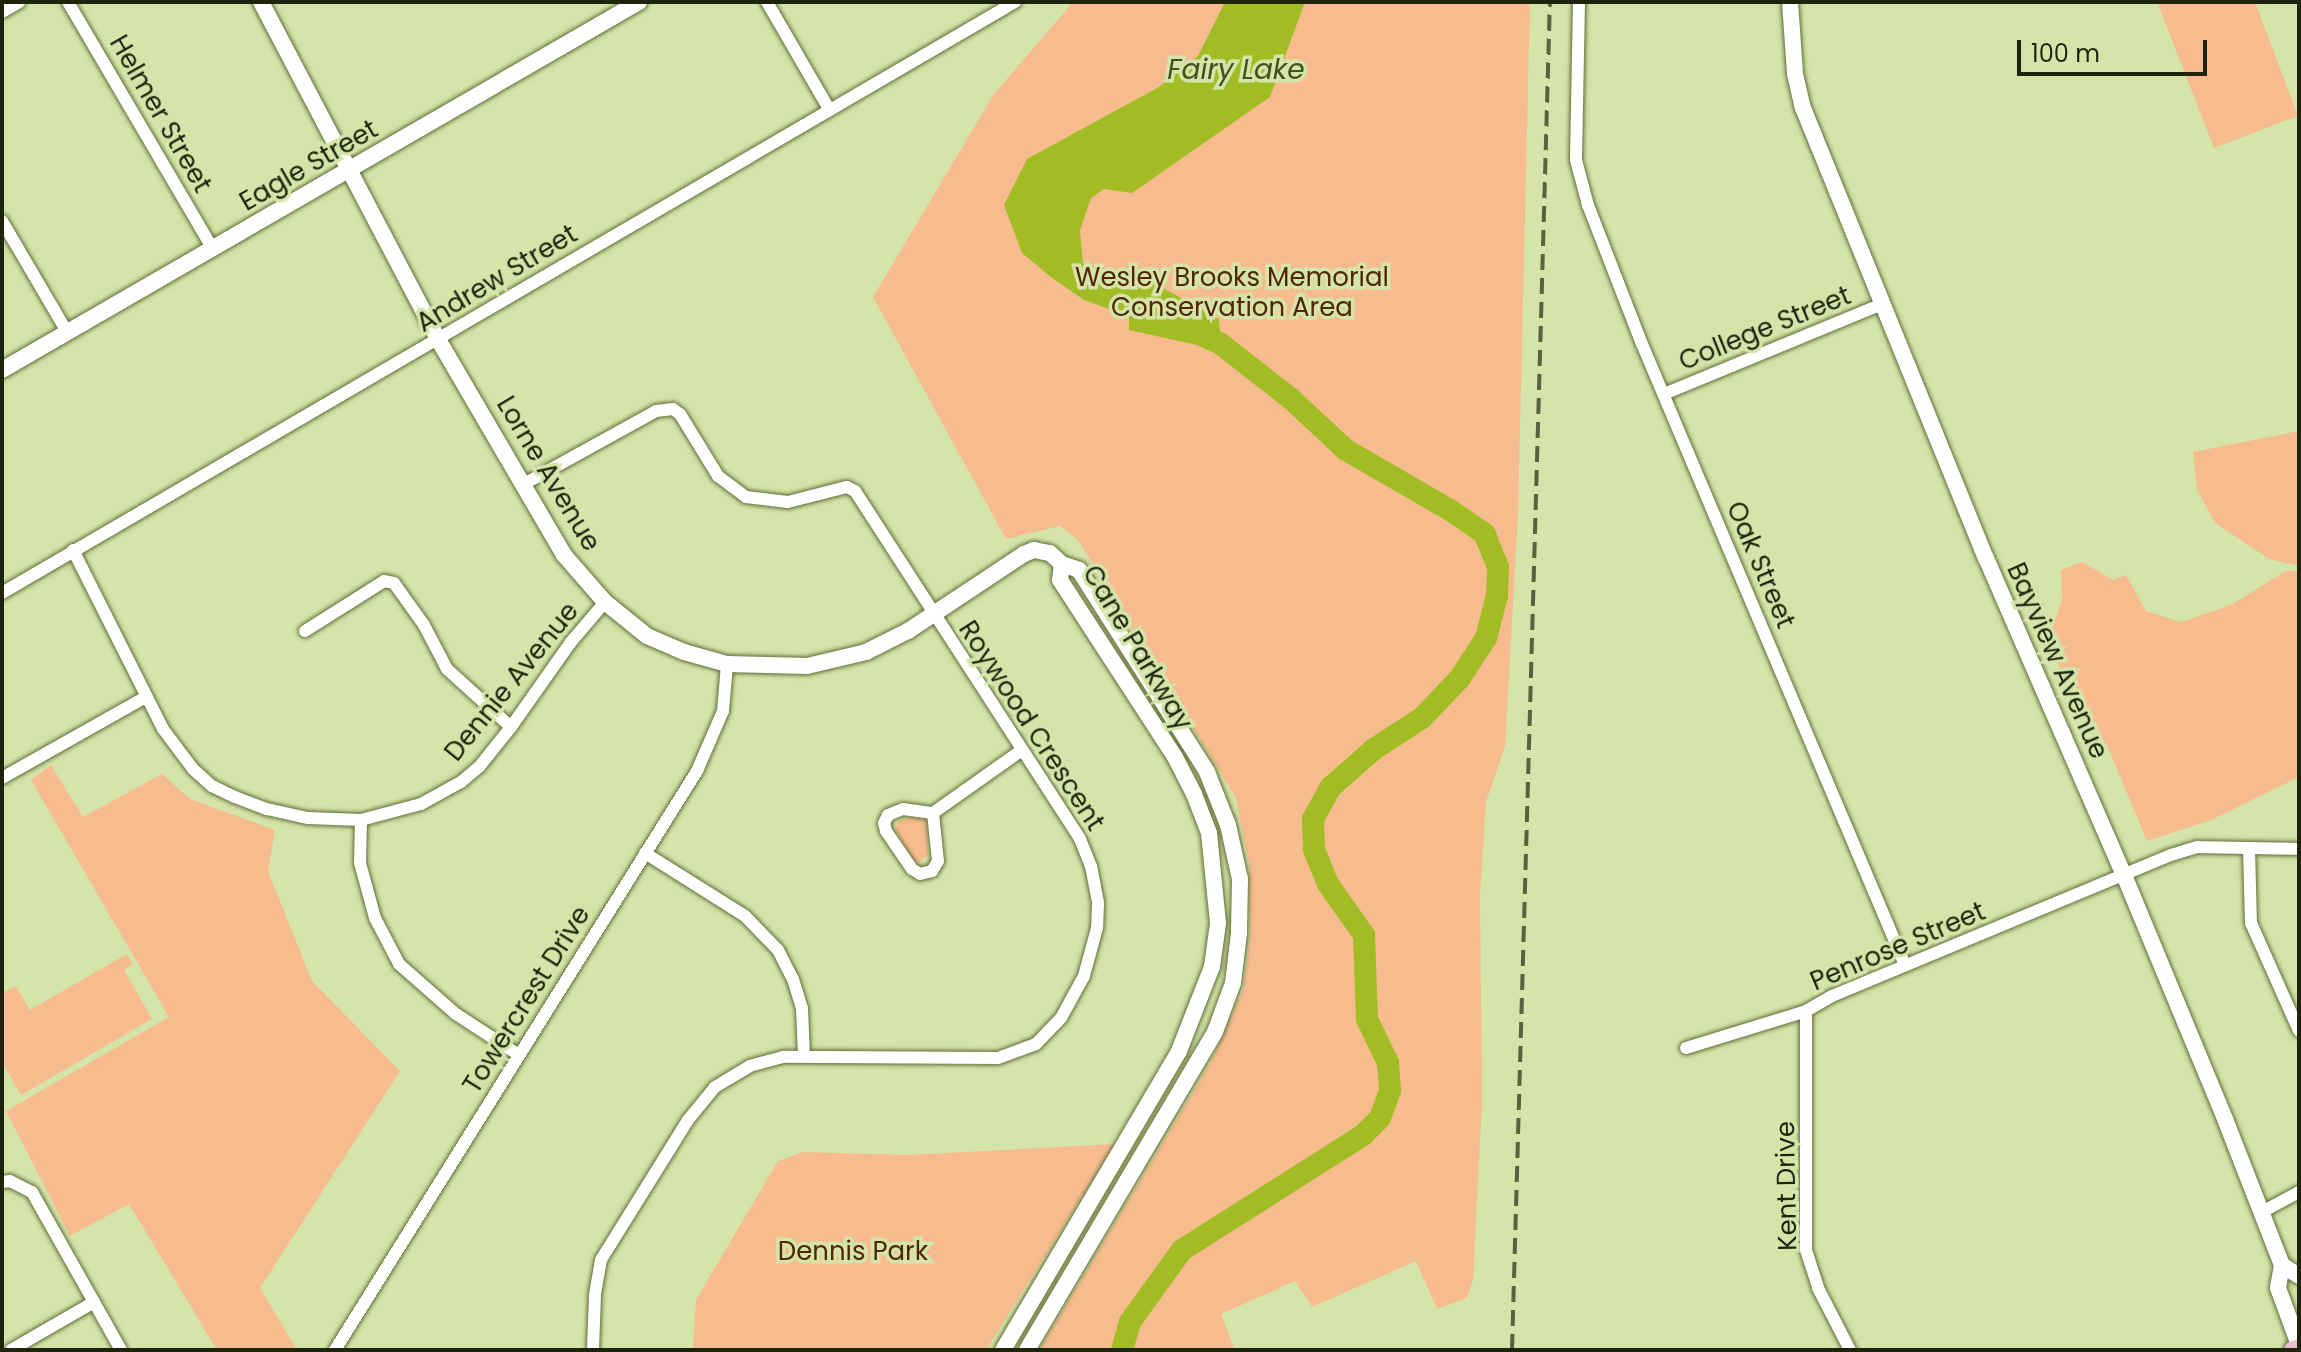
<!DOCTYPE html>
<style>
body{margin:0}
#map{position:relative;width:2301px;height:1352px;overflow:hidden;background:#d5e4a9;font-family:Poppins,sans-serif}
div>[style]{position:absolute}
.green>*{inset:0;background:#f6bc8e}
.water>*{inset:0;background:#a2bc24}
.river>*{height:22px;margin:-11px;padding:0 11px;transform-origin:11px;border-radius:11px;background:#a2bc24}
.roads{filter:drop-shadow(0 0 2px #616d36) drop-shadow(0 0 2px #616d36)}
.minor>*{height:12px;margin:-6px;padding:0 6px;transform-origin:6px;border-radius:6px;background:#fff}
.secondary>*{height:16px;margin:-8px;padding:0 8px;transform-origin:8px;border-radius:8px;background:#fff}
.primary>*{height:18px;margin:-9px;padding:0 9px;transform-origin:9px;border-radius:9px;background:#eebdcd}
.rail>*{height:4px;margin-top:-2px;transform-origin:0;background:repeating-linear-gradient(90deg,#59613f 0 16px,transparent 0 24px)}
span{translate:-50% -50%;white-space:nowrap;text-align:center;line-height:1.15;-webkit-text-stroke:7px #d5e4a9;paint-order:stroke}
.street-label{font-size:26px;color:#1e230c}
.park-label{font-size:26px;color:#502700}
.water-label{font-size:28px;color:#455019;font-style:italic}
.frame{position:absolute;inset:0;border:4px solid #1e230c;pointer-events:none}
.scale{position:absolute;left:2017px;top:40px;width:190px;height:36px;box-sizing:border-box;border:4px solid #1e230c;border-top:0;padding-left:10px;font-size:24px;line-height:28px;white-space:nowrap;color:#1e230c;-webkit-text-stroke:6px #d5e4a9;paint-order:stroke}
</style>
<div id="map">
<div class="green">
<i style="clip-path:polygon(1073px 2px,1530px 2px,1518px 514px,1505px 746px,1486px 802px,1480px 896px,1482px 1102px,1473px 1280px,1467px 1298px,1437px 1309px,1416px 1261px,1312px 1307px,1295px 1281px,1221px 1314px,1235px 1350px,1039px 1350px,1208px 1067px,1243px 991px,1250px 935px,1249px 863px,1236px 798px,1078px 540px,1060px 526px,1006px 539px,873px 297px,994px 94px)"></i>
<i style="clip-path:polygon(2157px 2px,2255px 2px,2298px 116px,2214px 148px)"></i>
<i style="clip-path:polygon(2299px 431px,2299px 566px,2269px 559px,2215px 523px,2197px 489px,2193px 452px)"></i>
<i style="clip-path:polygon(2082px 562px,2113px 580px,2126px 575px,2146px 611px,2181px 622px,2231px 605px,2286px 571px,2299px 571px,2299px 777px,2211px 820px,2147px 841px,2108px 748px,2056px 661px,2049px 637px,2062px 600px,2061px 570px)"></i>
<i style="clip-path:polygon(51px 765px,83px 817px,162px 774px,190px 799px,275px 830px,268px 871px,312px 981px,400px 1071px,260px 1288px,297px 1350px,217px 1350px,129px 1204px,70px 1236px,6px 1111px,169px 1017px,31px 780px)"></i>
<i style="clip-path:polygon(913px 817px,924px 819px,927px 825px,928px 855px,919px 863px,912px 859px,895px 829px,899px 821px)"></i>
<i style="clip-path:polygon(127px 954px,133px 964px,124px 970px,152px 1019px,21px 1095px,2px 1062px,2px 993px,16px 986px,30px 1010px)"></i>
<i style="clip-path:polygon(1115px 1144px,986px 1350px,693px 1350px,696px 1300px,778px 1161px,803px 1152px,909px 1155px)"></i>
</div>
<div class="water">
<i style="clip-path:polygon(1225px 2px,1305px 2px,1270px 97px,1132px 193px,1104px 189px,1091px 198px,1080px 230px,1083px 264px,1138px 274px,1219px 319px,1221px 344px,1197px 345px,1129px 330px,1129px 316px,1084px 300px,1051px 277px,1022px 253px,1004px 205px,1027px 159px,1159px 87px,1198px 56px)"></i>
</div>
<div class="river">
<i style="left:1122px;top:1350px;width:29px;rotate:-74deg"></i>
<i style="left:1130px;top:1322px;width:89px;rotate:-54.2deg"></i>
<i style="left:1182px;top:1250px;width:214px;rotate:-32.4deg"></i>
<i style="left:1363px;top:1135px;width:24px;rotate:-45deg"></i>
<i style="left:1380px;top:1118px;width:29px;rotate:-70deg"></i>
<i style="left:1390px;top:1091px;width:28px;rotate:-94deg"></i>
<i style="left:1388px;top:1063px;width:49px;rotate:-115.5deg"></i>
<i style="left:1367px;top:1019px;width:84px;rotate:-92deg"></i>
<i style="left:1364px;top:935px;width:62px;rotate:-125.2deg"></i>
<i style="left:1328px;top:884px;width:38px;rotate:-112deg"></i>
<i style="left:1314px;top:849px;width:30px;rotate:-92deg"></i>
<i style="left:1313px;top:819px;width:37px;rotate:-61deg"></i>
<i style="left:1331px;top:787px;width:57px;rotate:-41.5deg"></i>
<i style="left:1374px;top:749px;width:57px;rotate:-32.9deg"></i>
<i style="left:1422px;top:718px;width:55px;rotate:-46.5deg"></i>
<i style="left:1460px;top:678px;width:48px;rotate:-57deg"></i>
<i style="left:1486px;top:638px;width:43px;rotate:-75.3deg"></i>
<i style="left:1497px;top:596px;width:29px;rotate:-88deg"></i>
<i style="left:1498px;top:567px;width:35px;rotate:-112deg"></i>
<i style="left:1485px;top:534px;width:42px;rotate:-145.6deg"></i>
<i style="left:1450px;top:510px;width:120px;rotate:-150deg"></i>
<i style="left:1346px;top:450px;width:76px;rotate:-137.1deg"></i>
<i style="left:1290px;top:398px;width:88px;rotate:-142deg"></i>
<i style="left:1221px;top:344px;width:30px;rotate:-156deg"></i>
</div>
<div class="roads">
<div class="minor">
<i style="left:68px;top:2px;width:286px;rotate:59.6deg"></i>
<i style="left:767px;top:2px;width:124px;rotate:59.9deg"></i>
<i style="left:1579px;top:2px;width:158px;rotate:91.1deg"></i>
<i style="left:1576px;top:160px;width:47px;rotate:75.1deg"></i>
<i style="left:1588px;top:205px;width:149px;rotate:68.8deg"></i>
<i style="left:1642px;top:344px;width:674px;rotate:67.05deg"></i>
<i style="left:2px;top:12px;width:20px;rotate:-30deg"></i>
<i style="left:2px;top:221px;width:129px;rotate:59.6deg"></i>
<i style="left:1664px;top:394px;width:236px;rotate:-22.4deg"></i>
<i style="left:524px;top:484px;width:151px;rotate:-28.9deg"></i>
<i style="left:656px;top:411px;width:17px;rotate:-7deg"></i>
<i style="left:673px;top:409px;width:9px;rotate:36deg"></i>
<i style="left:680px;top:414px;width:73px;rotate:58.5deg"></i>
<i style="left:718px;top:476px;width:35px;rotate:37deg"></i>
<i style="left:746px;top:497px;width:42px;rotate:6.8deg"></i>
<i style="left:788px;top:502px;width:61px;rotate:-14.3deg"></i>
<i style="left:847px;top:487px;width:9px;rotate:27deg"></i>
<i style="left:855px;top:491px;width:414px;rotate:57.1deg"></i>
<i style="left:1080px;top:839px;width:29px;rotate:68deg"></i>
<i style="left:1091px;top:866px;width:38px;rotate:79deg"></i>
<i style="left:1098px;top:903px;width:25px;rotate:92deg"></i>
<i style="left:1097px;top:928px;width:50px;rotate:105.2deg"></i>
<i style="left:1084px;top:976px;width:48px;rotate:118.7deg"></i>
<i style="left:1061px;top:1018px;width:36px;rotate:134deg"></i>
<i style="left:1036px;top:1044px;width:40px;rotate:159.8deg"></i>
<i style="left:998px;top:1058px;width:215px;rotate:-179.7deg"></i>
<i style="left:783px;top:1057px;width:34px;rotate:165deg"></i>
<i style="left:750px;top:1066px;width:41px;rotate:149deg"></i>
<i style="left:715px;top:1087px;width:43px;rotate:129.3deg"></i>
<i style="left:688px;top:1120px;width:165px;rotate:121.9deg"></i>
<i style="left:601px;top:1260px;width:36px;rotate:100deg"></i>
<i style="left:595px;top:1295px;width:55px;rotate:92.1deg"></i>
<i style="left:73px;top:550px;width:200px;rotate:63.3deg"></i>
<i style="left:163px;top:729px;width:50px;rotate:53.1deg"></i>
<i style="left:193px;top:769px;width:25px;rotate:42deg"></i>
<i style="left:212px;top:786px;width:25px;rotate:26deg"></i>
<i style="left:235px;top:797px;width:34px;rotate:21deg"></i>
<i style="left:267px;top:809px;width:42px;rotate:12.4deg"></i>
<i style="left:308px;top:818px;width:53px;rotate:2.2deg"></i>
<i style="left:361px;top:820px;width:62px;rotate:-14.9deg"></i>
<i style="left:421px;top:804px;width:46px;rotate:-28.8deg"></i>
<i style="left:461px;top:782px;width:23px;rotate:-40deg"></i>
<i style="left:479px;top:767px;width:51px;rotate:-51.3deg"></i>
<i style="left:511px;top:727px;width:104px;rotate:-54.8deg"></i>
<i style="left:571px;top:642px;width:52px;rotate:-49.6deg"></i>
<i style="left:2px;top:593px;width:1173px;rotate:-30.26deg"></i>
<i style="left:305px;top:631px;width:93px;rotate:-32.3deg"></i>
<i style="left:384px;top:581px;width:10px;rotate:11deg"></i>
<i style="left:394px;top:583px;width:52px;rotate:54.5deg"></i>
<i style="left:424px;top:625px;width:50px;rotate:62.4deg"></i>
<i style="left:447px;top:669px;width:86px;rotate:42.2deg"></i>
<i style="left:2px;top:778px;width:165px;rotate:-29.4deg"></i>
<i style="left:933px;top:813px;width:48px;rotate:84.1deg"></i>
<i style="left:938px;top:861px;width:12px;rotate:121deg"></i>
<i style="left:932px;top:871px;width:12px;rotate:166deg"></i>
<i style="left:920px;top:874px;width:9px;rotate:-148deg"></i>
<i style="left:912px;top:869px;width:46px;rotate:-124.4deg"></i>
<i style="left:886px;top:831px;width:8px;rotate:-104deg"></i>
<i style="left:884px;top:823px;width:9px;rotate:-63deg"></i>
<i style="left:888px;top:815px;width:16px;rotate:-22deg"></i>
<i style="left:903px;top:809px;width:30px;rotate:8deg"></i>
<i style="left:933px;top:813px;width:109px;rotate:-35.3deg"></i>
<i style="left:361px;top:820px;width:43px;rotate:91.3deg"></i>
<i style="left:360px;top:863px;width:57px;rotate:74.7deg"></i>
<i style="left:375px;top:918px;width:52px;rotate:62.4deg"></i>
<i style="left:399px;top:964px;width:76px;rotate:41.3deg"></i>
<i style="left:456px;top:1014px;width:75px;rotate:33.1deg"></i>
<i style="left:2249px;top:848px;width:75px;rotate:88.5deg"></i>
<i style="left:2251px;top:923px;width:118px;rotate:66deg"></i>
<i style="left:645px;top:853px;width:118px;rotate:32.2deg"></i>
<i style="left:745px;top:916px;width:47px;rotate:45.9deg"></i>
<i style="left:778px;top:950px;width:33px;rotate:63deg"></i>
<i style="left:793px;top:979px;width:30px;rotate:73deg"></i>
<i style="left:802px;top:1008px;width:48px;rotate:87.6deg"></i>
<i style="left:1806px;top:1011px;width:239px;rotate:90deg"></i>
<i style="left:1806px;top:1250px;width:40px;rotate:72deg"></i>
<i style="left:1818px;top:1288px;width:70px;rotate:62.7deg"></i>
<i style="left:1686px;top:1048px;width:126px;rotate:-17.1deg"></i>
<i style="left:1806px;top:1011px;width:30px;rotate:-30deg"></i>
<i style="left:1832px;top:996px;width:367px;rotate:-22.6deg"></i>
<i style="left:2171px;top:855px;width:28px;rotate:-17deg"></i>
<i style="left:2198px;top:847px;width:101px;rotate:1.1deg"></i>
<i style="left:2px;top:1182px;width:8px;rotate:-7deg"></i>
<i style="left:10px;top:1181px;width:25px;rotate:27deg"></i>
<i style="left:32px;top:1192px;width:181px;rotate:60.6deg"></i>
<i style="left:2262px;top:1212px;width:42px;rotate:-28.4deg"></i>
<i style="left:11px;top:1350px;width:96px;rotate:-30deg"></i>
<i style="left:335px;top:1350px;width:683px;rotate:-57.99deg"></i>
<i style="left:697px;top:771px;width:65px;rotate:-66.6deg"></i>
<i style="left:723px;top:711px;width:47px;rotate:-85.1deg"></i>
</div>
<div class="secondary">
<i style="left:261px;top:2px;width:383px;rotate:62.3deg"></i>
<i style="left:439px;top:341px;width:248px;rotate:59.7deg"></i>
<i style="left:564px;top:555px;width:62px;rotate:48.9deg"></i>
<i style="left:605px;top:602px;width:54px;rotate:39deg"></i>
<i style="left:647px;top:636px;width:40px;rotate:23.4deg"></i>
<i style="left:684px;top:652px;width:45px;rotate:15.6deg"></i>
<i style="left:727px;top:664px;width:80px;rotate:1.4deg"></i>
<i style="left:807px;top:666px;width:61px;rotate:-13.3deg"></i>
<i style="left:866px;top:652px;width:47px;rotate:-26.6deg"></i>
<i style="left:908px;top:631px;width:139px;rotate:-33.6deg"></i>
<i style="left:1024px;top:554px;width:11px;rotate:-22deg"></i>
<i style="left:1034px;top:550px;width:16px;rotate:11deg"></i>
<i style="left:1050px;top:553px;width:16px;rotate:43deg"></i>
<i style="left:1062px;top:564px;width:18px;rotate:19deg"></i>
<i style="left:1079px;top:570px;width:239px;rotate:57.6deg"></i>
<i style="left:1207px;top:772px;width:57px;rotate:68.4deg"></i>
<i style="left:1228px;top:825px;width:55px;rotate:77.5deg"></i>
<i style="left:1240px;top:879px;width:54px;rotate:91.1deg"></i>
<i style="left:1239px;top:933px;width:50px;rotate:96.8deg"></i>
<i style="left:1233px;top:983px;width:52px;rotate:110.2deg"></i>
<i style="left:1215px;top:1032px;width:369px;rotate:120.6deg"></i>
<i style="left:1790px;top:2px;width:72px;rotate:86deg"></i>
<i style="left:1795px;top:74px;width:35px;rotate:77deg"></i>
<i style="left:1803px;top:108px;width:486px;rotate:67.9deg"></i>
<i style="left:1986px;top:558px;width:346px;rotate:66.5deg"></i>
<i style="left:2124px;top:875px;width:264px;rotate:67.5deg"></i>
<i style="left:2225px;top:1119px;width:157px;rotate:68.7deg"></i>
<i style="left:2282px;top:1265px;width:23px;rotate:100deg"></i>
<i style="left:2278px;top:1288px;width:61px;rotate:69.8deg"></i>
<i style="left:2px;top:370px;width:736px;rotate:-30.02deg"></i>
<i style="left:2282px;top:1265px;width:20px;rotate:33deg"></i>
<i style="left:1003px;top:1350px;width:347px;rotate:-59.5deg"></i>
<i style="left:1179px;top:1051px;width:90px;rotate:-68.6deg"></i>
<i style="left:1212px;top:967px;width:44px;rotate:-82.2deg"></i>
<i style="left:1218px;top:923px;width:90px;rotate:-95.7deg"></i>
<i style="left:1209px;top:833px;width:42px;rotate:-111deg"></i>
<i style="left:1194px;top:794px;width:42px;rotate:-117.2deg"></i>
<i style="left:1175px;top:757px;width:211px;rotate:-123deg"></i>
<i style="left:1060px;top:580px;width:16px;rotate:-83deg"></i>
</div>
<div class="primary">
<i style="left:2293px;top:1350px;width:6px;rotate:-18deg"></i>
</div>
</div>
<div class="rail">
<i style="left:1512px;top:1350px;width:1349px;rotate:-88.39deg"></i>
</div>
<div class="street-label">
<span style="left:160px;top:114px;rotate:60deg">Helmer Street</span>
<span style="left:309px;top:166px;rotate:-30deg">Eagle Street</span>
<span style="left:497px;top:279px;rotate:-31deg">Andrew Street</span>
<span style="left:1765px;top:329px;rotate:-22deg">College Street</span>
<span style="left:548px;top:474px;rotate:59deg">Lorne Avenue</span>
<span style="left:1760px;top:565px;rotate:67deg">Oak Street</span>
<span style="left:1137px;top:648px;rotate:59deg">Cane Parkway</span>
<span style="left:2057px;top:661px;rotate:66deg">Bayview Avenue</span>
<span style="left:512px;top:682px;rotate:-51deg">Dennie Avenue</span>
<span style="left:1031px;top:726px;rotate:57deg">Roywood Crescent</span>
<span style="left:1898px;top:947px;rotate:-23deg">Penrose Street</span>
<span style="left:527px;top:1000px;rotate:-58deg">Towercrest Drive</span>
<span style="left:1787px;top:1186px;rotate:-91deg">Kent Drive</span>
</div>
<div class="park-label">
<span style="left:1232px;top:293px">Wesley Brooks Memorial<br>Conservation Area</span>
<span style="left:853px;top:1252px">Dennis Park</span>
</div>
<div class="water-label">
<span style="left:1236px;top:70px">Fairy Lake</span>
</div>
<div class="frame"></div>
<div class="scale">100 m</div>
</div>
